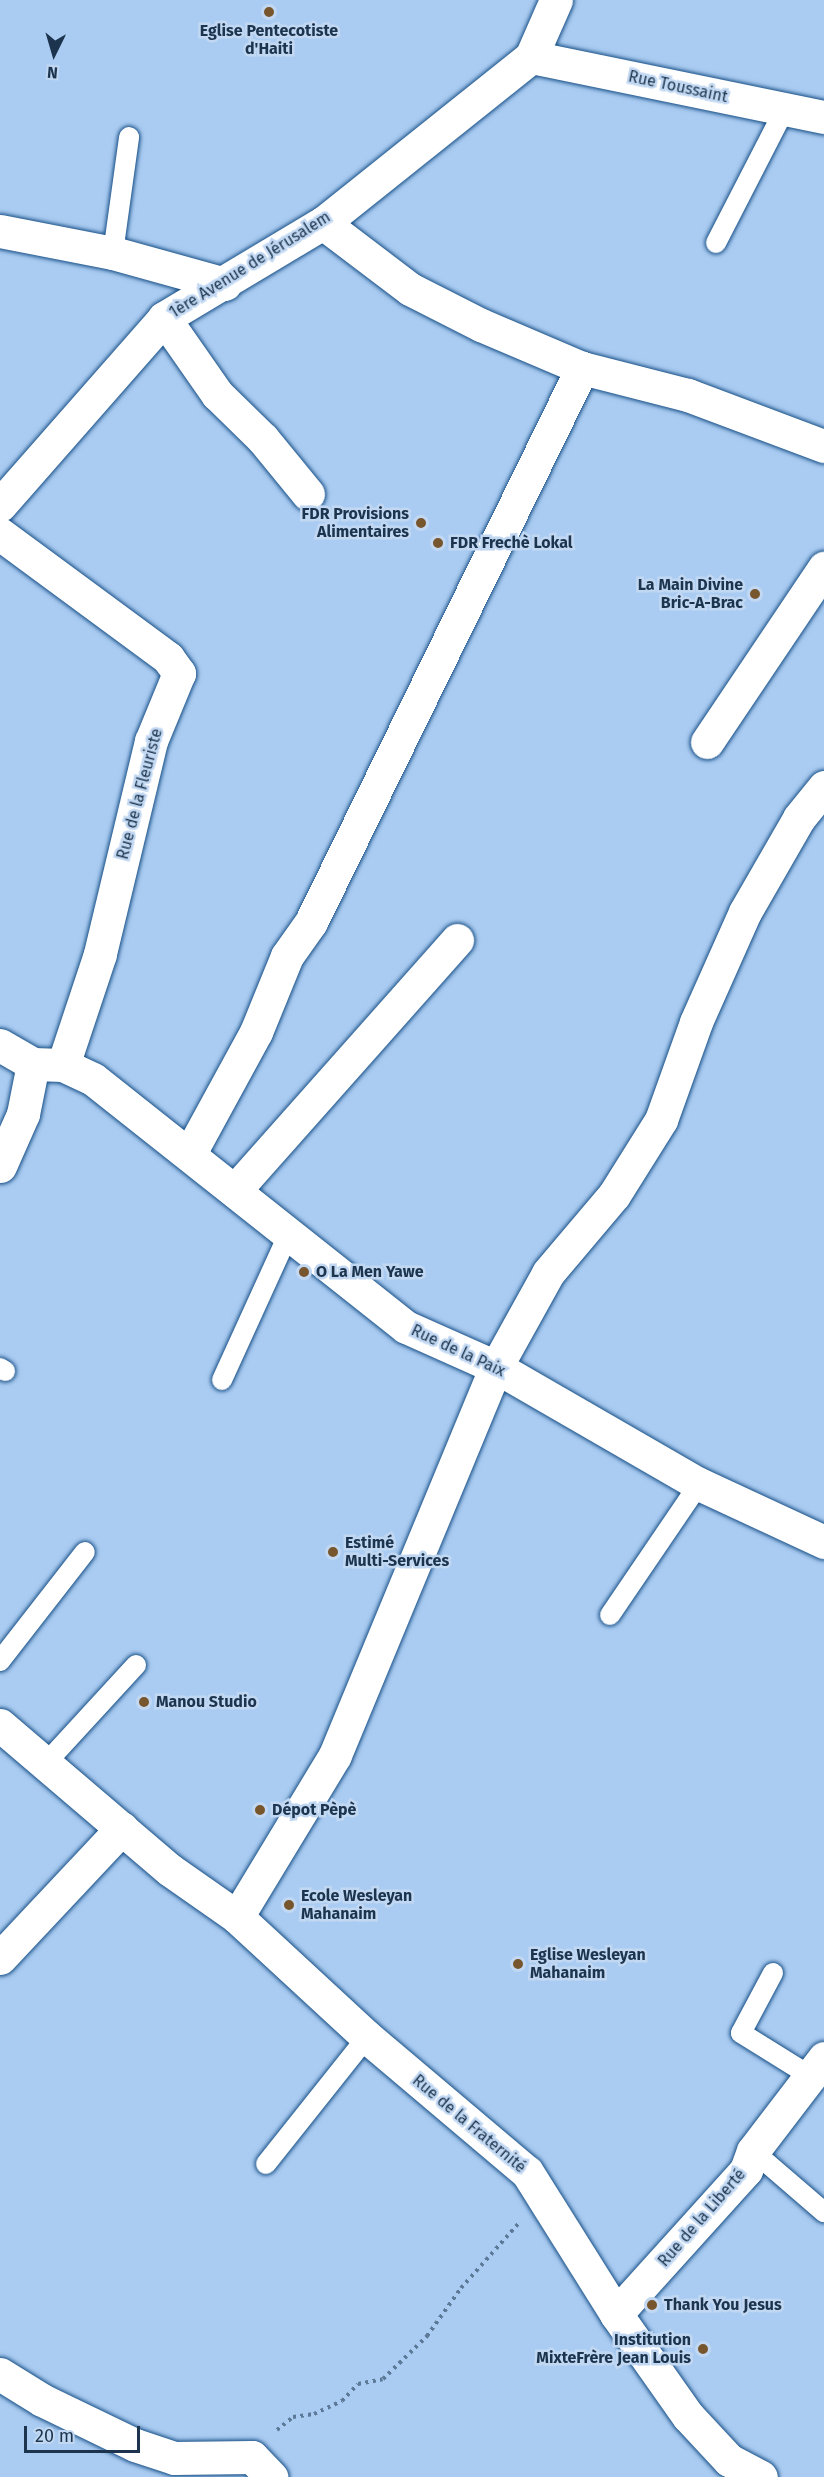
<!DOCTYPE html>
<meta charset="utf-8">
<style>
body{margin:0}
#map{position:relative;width:824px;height:2477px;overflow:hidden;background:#aaccf2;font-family:"Fira Sans",sans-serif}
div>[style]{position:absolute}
.path>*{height:4px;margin-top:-2px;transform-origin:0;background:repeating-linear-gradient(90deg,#5c7997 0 3px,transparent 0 7.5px)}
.roads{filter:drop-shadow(0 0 2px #174f86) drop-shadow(0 0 2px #174f86)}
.service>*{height:20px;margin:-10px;padding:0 10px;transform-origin:10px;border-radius:10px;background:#fff}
.minor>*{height:33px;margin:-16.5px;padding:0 16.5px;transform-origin:16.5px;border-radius:16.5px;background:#fff}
.tertiary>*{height:33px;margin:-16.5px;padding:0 16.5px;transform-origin:16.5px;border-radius:16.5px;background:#fff}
.dots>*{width:16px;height:16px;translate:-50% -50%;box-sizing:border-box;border:3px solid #c2d8f2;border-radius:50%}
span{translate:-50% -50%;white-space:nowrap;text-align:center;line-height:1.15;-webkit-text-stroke:5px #c2d8f2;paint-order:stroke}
.poi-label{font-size:16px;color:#1c344d;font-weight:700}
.right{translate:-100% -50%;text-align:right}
.left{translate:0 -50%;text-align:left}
.street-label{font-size:16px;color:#1c344d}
.north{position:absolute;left:24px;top:24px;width:60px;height:60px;-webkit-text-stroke:4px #c2d8f2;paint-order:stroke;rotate:185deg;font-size:16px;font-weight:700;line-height:24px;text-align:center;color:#1c344d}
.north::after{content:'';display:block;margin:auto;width:21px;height:27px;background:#1c344d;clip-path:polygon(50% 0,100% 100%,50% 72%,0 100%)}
.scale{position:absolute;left:24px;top:2426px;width:116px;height:27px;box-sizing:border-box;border:3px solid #1c344d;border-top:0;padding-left:8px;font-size:18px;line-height:21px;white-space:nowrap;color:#1c344d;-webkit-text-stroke:4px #c2d8f2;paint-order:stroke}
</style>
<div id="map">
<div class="path">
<i style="left:277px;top:2430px;width:21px;rotate:-39deg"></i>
<i style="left:293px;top:2417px;width:21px;rotate:-8deg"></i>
<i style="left:314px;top:2414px;width:31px;rotate:-25deg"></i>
<i style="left:342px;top:2401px;width:23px;rotate:-47deg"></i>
<i style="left:358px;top:2384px;width:25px;rotate:-11deg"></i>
<i style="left:383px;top:2379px;width:62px;rotate:-44.3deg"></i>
<i style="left:427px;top:2336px;width:59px;rotate:-54.7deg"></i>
<i style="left:461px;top:2288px;width:86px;rotate:-48.3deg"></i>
</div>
<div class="roads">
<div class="service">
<i style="left:716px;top:243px;width:151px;rotate:-62.8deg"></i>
<i style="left:113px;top:253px;width:117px;rotate:-82.1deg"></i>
<i style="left:0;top:1368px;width:6px;rotate:31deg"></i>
<i style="left:222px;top:1380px;width:164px;rotate:-65.5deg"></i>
<i style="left:610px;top:1615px;width:158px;rotate:-55.8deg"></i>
<i style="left:0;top:1661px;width:138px;rotate:-52.1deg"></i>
<i style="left:46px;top:1763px;width:133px;rotate:-47.4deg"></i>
<i style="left:773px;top:1973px;width:68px;rotate:118.1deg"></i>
<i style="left:741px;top:2033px;width:81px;rotate:31.9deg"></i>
<i style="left:753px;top:2151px;width:94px;rotate:40.7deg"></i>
<i style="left:266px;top:2164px;width:162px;rotate:-51.5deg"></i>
</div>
<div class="minor">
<i style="left:531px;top:57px;width:299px;rotate:11.6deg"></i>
<i style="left:323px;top:223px;width:109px;rotate:37.2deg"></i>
<i style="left:410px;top:289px;width:80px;rotate:26.9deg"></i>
<i style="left:481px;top:325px;width:110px;rotate:23.1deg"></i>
<i style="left:582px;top:368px;width:109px;rotate:14.3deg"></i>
<i style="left:688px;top:395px;width:145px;rotate:20.6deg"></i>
<i style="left:0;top:231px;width:115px;rotate:11deg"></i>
<i style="left:113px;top:253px;width:116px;rotate:15.5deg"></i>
<i style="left:164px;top:318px;width:93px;rotate:55.1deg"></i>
<i style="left:217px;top:394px;width:64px;rotate:44.4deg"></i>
<i style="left:263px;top:439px;width:71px;rotate:50.7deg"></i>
<i style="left:0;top:534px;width:209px;rotate:36.4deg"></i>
<i style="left:168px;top:658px;width:19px;rotate:54deg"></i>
<i style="left:179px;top:673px;width:74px;rotate:112.4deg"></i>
<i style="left:151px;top:741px;width:219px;rotate:103.5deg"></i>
<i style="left:100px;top:954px;width:117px;rotate:108.4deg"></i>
<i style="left:707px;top:742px;width:210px;rotate:-56.1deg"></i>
<i style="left:0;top:1045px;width:38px;rotate:30deg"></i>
<i style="left:33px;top:1064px;width:30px;rotate:2deg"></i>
<i style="left:63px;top:1065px;width:33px;rotate:25deg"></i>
<i style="left:93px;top:1079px;width:399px;rotate:38.4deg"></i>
<i style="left:406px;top:1327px;width:98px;rotate:24deg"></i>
<i style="left:496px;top:1367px;width:234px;rotate:30deg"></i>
<i style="left:699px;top:1484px;width:138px;rotate:24.9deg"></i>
<i style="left:190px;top:1153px;width:138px;rotate:-61.4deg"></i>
<i style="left:256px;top:1032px;width:82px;rotate:-67.8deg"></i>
<i style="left:287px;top:956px;width:42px;rotate:-54.8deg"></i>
<i style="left:311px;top:922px;width:617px;rotate:-63.93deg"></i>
<i style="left:0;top:1166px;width:57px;rotate:-66.1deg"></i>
<i style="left:23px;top:1114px;width:51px;rotate:-78.7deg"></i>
<i style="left:236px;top:1189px;width:333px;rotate:-48.4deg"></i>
<i style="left:0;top:1725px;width:223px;rotate:40.5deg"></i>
<i style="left:170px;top:1870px;width:82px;rotate:35deg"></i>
<i style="left:237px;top:1917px;width:177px;rotate:42.7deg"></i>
<i style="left:367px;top:2037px;width:209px;rotate:40.2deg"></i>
<i style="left:527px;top:2172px;width:168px;rotate:57.9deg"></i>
<i style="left:616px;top:2314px;width:125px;rotate:54.8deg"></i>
<i style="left:688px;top:2416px;width:60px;rotate:47deg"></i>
<i style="left:729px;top:2460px;width:36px;rotate:28deg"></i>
<i style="left:237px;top:1917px;width:189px;rotate:-58.8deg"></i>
<i style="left:335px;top:1755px;width:420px;rotate:-67.5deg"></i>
<i style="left:496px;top:1367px;width:107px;rotate:-61deg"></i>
<i style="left:548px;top:1273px;width:102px;rotate:-49.8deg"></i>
<i style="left:614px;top:1195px;width:89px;rotate:-57.9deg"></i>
<i style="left:661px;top:1120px;width:104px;rotate:-70.3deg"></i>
<i style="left:696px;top:1022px;width:120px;rotate:-66deg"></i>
<i style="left:745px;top:912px;width:108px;rotate:-60.1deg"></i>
<i style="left:799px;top:818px;width:40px;rotate:-51deg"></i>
<i style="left:0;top:1958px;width:178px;rotate:-46.8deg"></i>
<i style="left:616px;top:2314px;width:194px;rotate:-47.9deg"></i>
<i style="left:746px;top:2170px;width:20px;rotate:-70deg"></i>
<i style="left:753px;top:2151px;width:117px;rotate:-52.6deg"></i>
<i style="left:0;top:2374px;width:49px;rotate:31.8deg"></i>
<i style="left:42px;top:2400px;width:103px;rotate:25.8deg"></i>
<i style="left:135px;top:2445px;width:41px;rotate:18.4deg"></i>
<i style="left:174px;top:2458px;width:78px;rotate:-0.7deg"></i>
<i style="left:252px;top:2457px;width:28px;rotate:46deg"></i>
</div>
<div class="tertiary">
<i style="left:0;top:505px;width:249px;rotate:-48.7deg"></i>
<i style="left:164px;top:318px;width:185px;rotate:-30.9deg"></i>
<i style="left:323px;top:223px;width:266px;rotate:-38.6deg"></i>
<i style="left:531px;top:57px;width:62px;rotate:-66.3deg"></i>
</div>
</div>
<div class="dots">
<i style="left:269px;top:12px;background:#77562d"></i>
<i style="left:421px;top:523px;background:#77562d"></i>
<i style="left:438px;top:543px;background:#77562d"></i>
<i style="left:755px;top:594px;background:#77562d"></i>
<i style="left:304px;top:1272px;background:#77562d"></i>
<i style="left:333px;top:1552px;background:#77562d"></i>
<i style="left:144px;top:1702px;background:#77562d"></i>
<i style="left:260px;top:1810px;background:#77562d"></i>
<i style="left:289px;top:1905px;background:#77562d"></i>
<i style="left:518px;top:1964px;background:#77562d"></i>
<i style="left:652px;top:2305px;background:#77562d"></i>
<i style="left:703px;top:2349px;background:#77562d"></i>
</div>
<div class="poi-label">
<span style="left:269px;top:40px">Eglise Pentecotiste<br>d'Haiti</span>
<span class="right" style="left:409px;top:523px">FDR Provisions<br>Alimentaires</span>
<span class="left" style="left:450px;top:543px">FDR Frechè Lokal</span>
<span class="right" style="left:743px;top:594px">La Main Divine<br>Bric-A-Brac</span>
<span class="left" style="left:316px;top:1272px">O La Men Yawe</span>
<span class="left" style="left:345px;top:1552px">Estimé<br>Multi-Services</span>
<span class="left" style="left:156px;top:1702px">Manou Studio</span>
<span class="left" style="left:272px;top:1810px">Dépot Pèpè</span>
<span class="left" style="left:301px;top:1905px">Ecole Wesleyan<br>Mahanaim</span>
<span class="left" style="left:530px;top:1964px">Eglise Wesleyan<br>Mahanaim</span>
<span class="left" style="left:664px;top:2305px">Thank You Jesus</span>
<span class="right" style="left:691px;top:2349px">Institution<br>MixteFrère Jean Louis</span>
</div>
<div class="street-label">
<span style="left:678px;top:87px;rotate:12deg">Rue Toussaint</span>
<span style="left:250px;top:265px;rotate:-32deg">1ère Avenue de Jérusalem</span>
<span style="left:140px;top:794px;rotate:-75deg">Rue de la Fleuriste</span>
<span style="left:458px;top:1351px;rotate:25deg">Rue de la Paix</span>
<span style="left:469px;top:2124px;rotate:40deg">Rue de la Fraternité</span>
<span style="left:702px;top:2218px;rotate:-49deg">Rue de la Liberté</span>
</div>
<div class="north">N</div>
<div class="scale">20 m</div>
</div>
